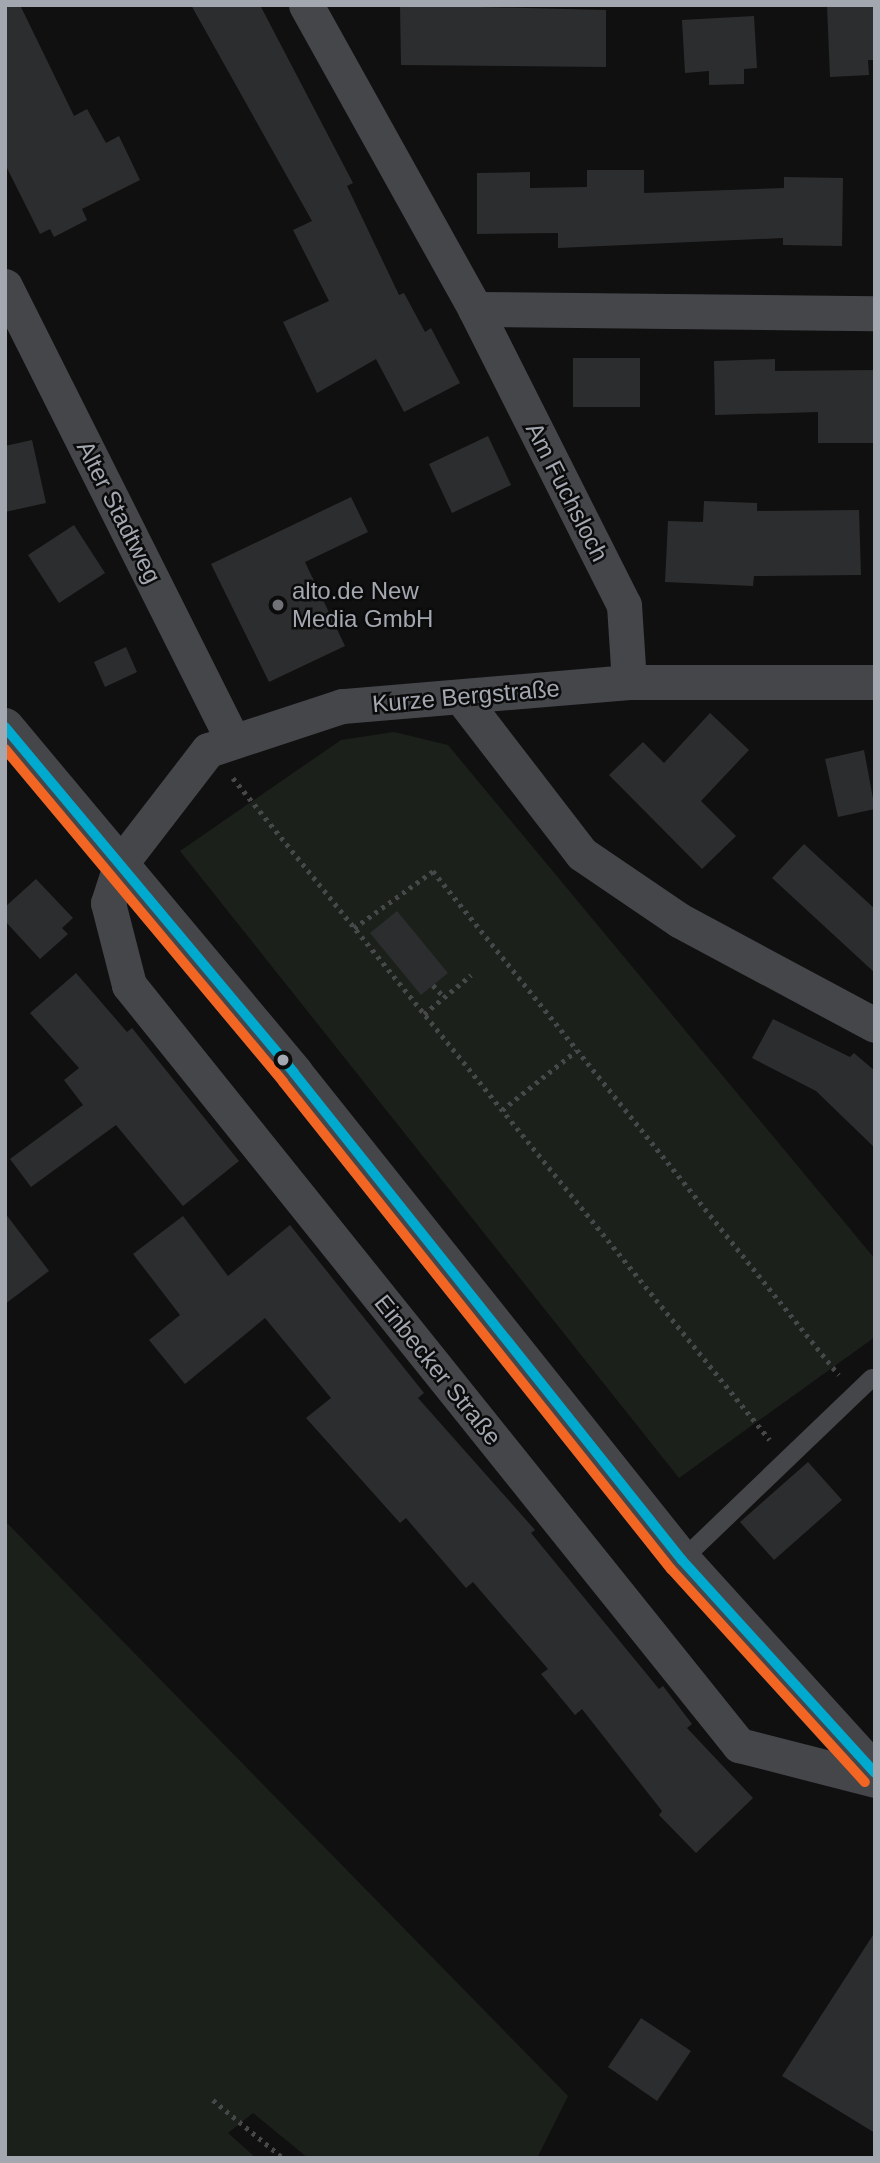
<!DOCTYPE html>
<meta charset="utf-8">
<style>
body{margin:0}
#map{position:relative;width:880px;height:2163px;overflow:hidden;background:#101011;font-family:Helvetica,sans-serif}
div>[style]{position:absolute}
.green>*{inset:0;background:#1b201b}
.building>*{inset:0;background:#2c2d2e}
.path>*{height:4.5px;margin-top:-2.25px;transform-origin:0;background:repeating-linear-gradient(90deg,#46484a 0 3.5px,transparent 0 8.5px)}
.service>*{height:18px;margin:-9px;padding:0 9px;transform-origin:9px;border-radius:9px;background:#45464a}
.minor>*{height:35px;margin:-17.5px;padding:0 17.5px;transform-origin:17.5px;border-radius:17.5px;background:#45464a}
.tertiary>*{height:38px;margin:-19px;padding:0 19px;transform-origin:19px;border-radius:19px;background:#45464a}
.bus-1>*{height:10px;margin:-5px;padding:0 5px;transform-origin:5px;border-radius:5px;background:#00a9ce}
.bus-2>*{height:10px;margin:-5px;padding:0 5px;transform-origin:5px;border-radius:5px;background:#f26522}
.dots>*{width:19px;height:19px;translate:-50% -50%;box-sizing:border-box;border:4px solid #0b0b0c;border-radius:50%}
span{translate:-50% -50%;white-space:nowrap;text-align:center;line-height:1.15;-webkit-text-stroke:5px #0b0b0c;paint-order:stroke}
.street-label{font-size:24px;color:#a3a7b0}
.poi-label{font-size:24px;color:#a3a7b0}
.left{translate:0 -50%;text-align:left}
.frame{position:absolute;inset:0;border:7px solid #a3a7b0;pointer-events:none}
</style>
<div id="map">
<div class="green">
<i style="clip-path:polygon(394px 732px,448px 745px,875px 1259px,875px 1337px,679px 1478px,180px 851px,341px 740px)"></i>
<i style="clip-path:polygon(5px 1521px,568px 2096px,537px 2158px,308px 2158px,253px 2113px,228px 2133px,256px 2158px,5px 2158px)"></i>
</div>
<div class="building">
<i style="clip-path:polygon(5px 5px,20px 5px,74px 116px,87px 109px,106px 143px,119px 136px,140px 180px,82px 209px,87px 220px,54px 237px,50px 229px,40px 234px,5px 164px)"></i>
<i style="clip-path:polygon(191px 5px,260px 5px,353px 183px,347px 186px,399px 295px,404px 293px,425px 332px,431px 328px,460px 383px,404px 412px,376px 359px,317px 393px,283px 322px,329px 301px,293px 230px,312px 221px)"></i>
<i style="clip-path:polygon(400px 5px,606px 10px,606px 67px,401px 65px)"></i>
<i style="clip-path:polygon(827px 5px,875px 5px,875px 60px,868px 60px,869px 75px,830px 77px)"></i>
<i style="clip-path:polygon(754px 16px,757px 68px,744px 69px,744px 84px,709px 85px,709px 71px,685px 73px,682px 20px)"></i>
<i style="clip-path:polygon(587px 170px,644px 170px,644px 193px,784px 188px,784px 177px,843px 178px,842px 246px,783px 245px,783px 238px,558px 248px,558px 233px,477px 234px,477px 173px,530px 172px,530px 188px,587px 187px)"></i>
<i style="clip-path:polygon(573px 358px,640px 358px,640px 407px,573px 407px)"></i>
<i style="clip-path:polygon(775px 359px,775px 371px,875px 370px,875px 443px,818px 443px,818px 412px,715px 415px,714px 361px)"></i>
<i style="clip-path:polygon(488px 436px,511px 485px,452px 513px,429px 464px)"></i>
<i style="clip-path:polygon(32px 440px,46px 503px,5px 512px,5px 446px)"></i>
<i style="clip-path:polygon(351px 497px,368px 532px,305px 562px,345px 646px,269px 682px,211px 564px)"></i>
<i style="clip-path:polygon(704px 501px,757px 503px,757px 511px,859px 510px,861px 575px,754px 576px,753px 586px,665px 582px,668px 521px,703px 522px)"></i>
<i style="clip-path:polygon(74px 525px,105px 573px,59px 603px,28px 555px)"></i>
<i style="clip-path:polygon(126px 647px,137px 672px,105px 687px,94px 662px)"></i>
<i style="clip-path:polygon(710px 713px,749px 750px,701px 801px,736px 836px,702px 869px,609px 775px,643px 742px,664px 763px)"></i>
<i style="clip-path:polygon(864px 750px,875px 809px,838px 817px,825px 759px)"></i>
<i style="clip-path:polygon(804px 844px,875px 909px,875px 973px,772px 878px)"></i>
<i style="clip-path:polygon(36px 879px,73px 918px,62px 928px,68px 934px,40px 959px,5px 921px,5px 907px)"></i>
<i style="clip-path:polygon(397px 911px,448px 973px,421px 995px,370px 933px)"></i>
<i style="clip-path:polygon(76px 973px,127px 1032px,132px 1028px,239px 1161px,183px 1206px,116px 1125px,31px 1187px,10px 1159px,83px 1105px,64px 1080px,79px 1068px,30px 1013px)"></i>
<i style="clip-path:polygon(773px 1019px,850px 1057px,854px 1053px,875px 1071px,875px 1148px,816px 1091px,752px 1058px)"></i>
<i style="clip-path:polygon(5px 1213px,49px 1271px,5px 1304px)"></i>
<i style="clip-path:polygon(183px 1216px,228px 1276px,290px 1225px,424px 1393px,418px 1398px,535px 1530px,531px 1533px,659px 1689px,663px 1686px,692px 1724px,687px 1728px,753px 1798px,696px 1853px,659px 1815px,662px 1811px,582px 1709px,575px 1715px,541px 1674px,548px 1669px,473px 1582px,466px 1588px,406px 1518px,400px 1523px,306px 1418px,331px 1398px,265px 1318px,185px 1384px,149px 1340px,180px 1315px,133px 1254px)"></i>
<i style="clip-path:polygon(808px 1462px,842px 1500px,774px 1560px,740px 1522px)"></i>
<i style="clip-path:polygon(875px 1932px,875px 2133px,782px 2076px)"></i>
<i style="clip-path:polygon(641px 2018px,691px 2051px,657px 2101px,608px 2067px)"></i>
</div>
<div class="path">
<i style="left:233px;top:778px;width:852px;rotate:50.95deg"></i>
<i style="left:354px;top:928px;width:97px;rotate:-35.8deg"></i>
<i style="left:433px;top:871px;width:647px;rotate:51.15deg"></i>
<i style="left:433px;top:985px;width:16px;rotate:47deg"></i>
<i style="left:424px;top:1014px;width:61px;rotate:-39.7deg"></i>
<i style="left:502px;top:1110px;width:95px;rotate:-38.6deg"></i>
<i style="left:213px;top:2100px;width:91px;rotate:39.6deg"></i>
</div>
<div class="service">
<i style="left:682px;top:1560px;width:263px;rotate:-43.8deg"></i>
</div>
<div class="minor">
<i style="left:306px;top:5px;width:348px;rotate:60.9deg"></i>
<i style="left:475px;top:309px;width:331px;rotate:63.3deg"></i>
<i style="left:624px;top:605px;width:77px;rotate:86.3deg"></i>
<i style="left:5px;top:286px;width:507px;rotate:63.38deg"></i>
<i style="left:475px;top:309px;width:400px;rotate:0.6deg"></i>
<i style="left:875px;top:682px;width:246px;rotate:180deg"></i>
<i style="left:629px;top:682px;width:288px;rotate:175.2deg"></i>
<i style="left:342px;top:706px;width:141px;rotate:161.8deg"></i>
<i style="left:208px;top:750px;width:143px;rotate:127.6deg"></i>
<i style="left:121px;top:863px;width:42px;rotate:108deg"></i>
<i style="left:108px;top:903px;width:85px;rotate:75.6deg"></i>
<i style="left:129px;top:985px;width:975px;rotate:51.25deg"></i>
<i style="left:739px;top:1745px;width:140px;rotate:14.4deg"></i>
<i style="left:461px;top:697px;width:198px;rotate:52.4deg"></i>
<i style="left:582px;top:854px;width:117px;rotate:34.2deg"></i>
<i style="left:679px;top:920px;width:222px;rotate:28.2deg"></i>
</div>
<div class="tertiary">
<i style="left:5px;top:727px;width:451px;rotate:50.1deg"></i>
<i style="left:294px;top:1073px;width:623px;rotate:51.46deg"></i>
<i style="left:682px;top:1560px;width:287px;rotate:47.8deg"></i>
</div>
<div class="bus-1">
<i style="left:5px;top:727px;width:451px;rotate:50.1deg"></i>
<i style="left:294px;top:1073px;width:623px;rotate:51.46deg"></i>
<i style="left:682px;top:1560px;width:287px;rotate:47.8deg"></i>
</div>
<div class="bus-2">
<i style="left:5px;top:749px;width:434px;rotate:50.1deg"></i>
<i style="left:283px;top:1082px;width:623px;rotate:51.46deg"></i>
<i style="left:671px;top:1569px;width:288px;rotate:47.7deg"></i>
</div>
<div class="dots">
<i style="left:278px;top:605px;background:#707278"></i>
<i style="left:283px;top:1060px;background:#a3a7b0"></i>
</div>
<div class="street-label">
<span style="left:567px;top:492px;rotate:63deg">Am Fuchsloch</span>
<span style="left:119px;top:512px;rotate:63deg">Alter Stadtweg</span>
<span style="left:466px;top:696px;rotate:-5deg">Kurze Bergstraße</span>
<span style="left:438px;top:1370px;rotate:51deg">Einbecker Straße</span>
</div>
<div class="poi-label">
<span class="left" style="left:292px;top:605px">alto.de New<br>Media GmbH</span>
</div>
<div class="frame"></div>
</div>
